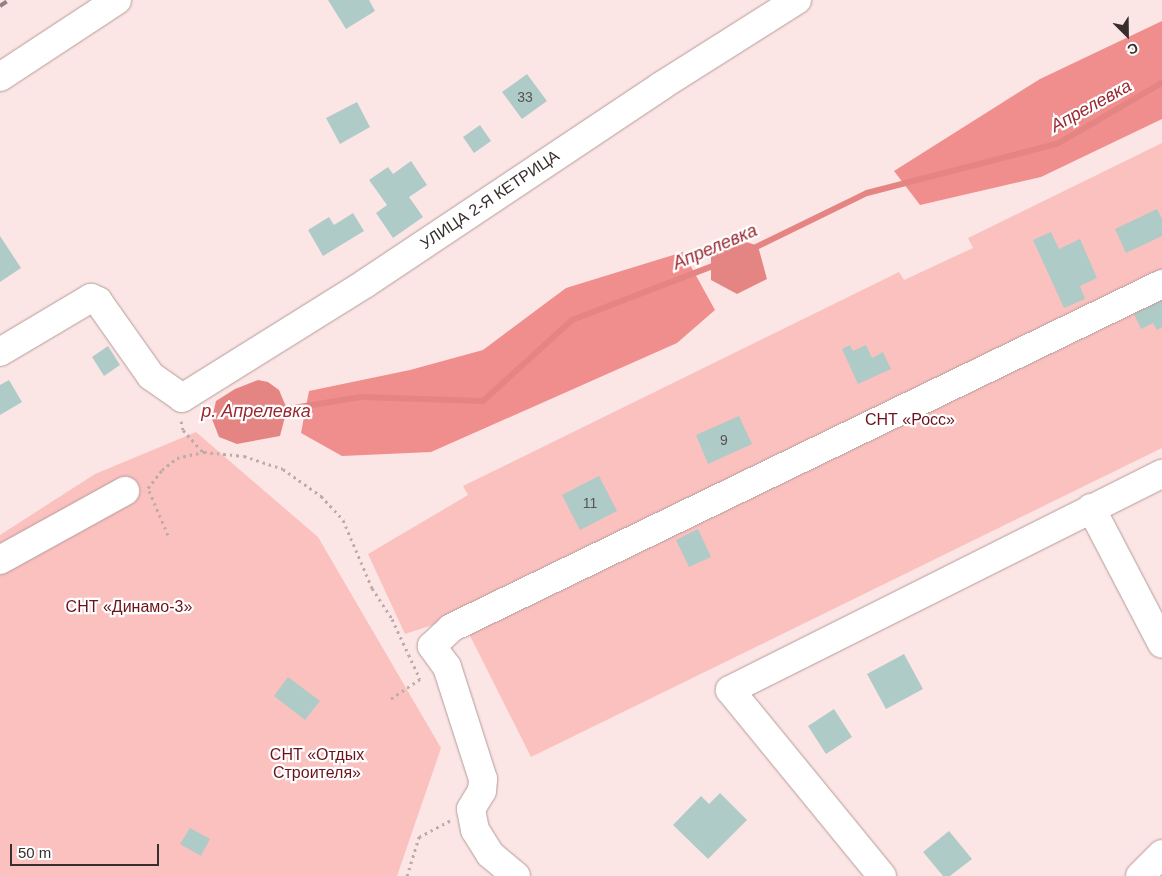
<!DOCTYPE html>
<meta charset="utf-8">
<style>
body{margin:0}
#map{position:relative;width:1162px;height:876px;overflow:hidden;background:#fce6e5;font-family:Helvetica,sans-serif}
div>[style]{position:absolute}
.green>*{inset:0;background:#fac1bf}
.forest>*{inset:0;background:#ef8e8c}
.water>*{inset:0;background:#e58583}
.stream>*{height:6px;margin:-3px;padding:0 3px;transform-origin:3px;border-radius:3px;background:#e58583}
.building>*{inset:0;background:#afcbc7}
.path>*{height:3px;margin-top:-1.5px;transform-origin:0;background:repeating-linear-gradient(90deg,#bdabaa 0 2.5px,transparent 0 6.5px)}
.roads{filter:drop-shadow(0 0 1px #b49b99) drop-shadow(0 0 1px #b49b99)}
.minor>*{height:28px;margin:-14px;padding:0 14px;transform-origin:14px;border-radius:14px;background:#fff}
.rail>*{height:4px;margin-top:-2px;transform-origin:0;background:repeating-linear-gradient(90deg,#918281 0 8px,transparent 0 12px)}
span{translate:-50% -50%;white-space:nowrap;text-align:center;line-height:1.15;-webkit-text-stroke:4.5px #fff;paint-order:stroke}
.number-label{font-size:14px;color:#565554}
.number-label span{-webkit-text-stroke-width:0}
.street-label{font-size:16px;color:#382e2d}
.park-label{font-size:16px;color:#6a131c}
.water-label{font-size:18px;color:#9a2831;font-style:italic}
.north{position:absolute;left:1102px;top:10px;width:50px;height:50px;-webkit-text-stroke:4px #fff;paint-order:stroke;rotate:157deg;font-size:14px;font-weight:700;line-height:20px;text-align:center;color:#382e2d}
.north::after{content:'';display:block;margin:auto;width:18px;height:22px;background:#382e2d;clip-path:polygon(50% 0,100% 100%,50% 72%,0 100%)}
.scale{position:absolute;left:10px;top:844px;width:149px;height:22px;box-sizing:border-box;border:2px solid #382e2d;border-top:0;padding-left:6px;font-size:15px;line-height:18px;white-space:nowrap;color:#382e2d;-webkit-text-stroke:4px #fff;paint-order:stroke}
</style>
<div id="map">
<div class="green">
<i style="clip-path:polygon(1162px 143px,1162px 448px,531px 757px,460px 616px,405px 634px,368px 554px,468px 495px,463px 486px,899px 272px,904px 280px,973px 248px,968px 238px)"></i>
<i style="clip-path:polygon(196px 432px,318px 537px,441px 748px,397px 876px,0 876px,0 535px,95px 474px)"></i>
</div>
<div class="forest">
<i style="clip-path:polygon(1162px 21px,1162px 119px,1041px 177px,920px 205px,894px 171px,1040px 79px)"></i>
<i style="clip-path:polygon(683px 252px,715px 310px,677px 343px,431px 452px,342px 456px,301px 433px,309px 391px,410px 370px,483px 350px,566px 288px)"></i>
</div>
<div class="water">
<i style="clip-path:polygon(738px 239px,758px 246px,767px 279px,737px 294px,711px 280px,711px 253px)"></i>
<i style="clip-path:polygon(258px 380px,268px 382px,279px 390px,287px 409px,280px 436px,237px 444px,219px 437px,212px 419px,216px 401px,235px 389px)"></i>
</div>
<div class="stream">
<i style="left:752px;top:249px;width:128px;rotate:-26deg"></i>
<i style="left:867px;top:193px;width:196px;rotate:-14.5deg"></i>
<i style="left:1057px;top:144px;width:121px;rotate:-30.2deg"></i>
<i style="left:287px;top:409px;width:75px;rotate:-9.2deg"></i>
<i style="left:361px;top:397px;width:122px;rotate:1.9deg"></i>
<i style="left:483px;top:401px;width:120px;rotate:-42.3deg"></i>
<i style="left:572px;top:320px;width:156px;rotate:-21deg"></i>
</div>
<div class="building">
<i style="clip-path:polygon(328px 0,369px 0,375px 11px,346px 29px)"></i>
<i style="clip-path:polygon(527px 74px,547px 101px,522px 119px,502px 92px)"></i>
<i style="clip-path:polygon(357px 102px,370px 127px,340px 144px,326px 118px)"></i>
<i style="clip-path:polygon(480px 125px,491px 141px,474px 153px,463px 137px)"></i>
<i style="clip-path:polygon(411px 161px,427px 185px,409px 197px,423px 217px,393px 238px,376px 213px,387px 205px,369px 180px,388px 167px,393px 174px)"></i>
<i style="clip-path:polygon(1157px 209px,1162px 219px,1162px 236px,1126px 253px,1115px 229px)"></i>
<i style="clip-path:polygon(353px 213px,364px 231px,323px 256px,308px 230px,329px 217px,334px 225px)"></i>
<i style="clip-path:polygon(1051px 232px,1059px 249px,1080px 239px,1097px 278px,1080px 286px,1085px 299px,1064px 308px,1033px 240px)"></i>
<i style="clip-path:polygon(0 236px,21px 268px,0 282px)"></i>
<i style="clip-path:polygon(1162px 300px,1162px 327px,1157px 330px,1153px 323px,1141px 329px,1134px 314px)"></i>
<i style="clip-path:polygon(850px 345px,853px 351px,866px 345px,872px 358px,883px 352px,891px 369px,858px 384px,842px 349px)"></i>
<i style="clip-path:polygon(108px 346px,120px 365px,104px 376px,92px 357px)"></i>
<i style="clip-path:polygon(9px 380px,22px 402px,0 415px,0 385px)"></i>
<i style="clip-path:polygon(739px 416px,752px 444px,708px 464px,696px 435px)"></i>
<i style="clip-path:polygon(599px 476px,617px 511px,580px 530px,562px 495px)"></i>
<i style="clip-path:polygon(698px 529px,711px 557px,689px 567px,676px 540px)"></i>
<i style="clip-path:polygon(904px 654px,923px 689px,886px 709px,867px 674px)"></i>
<i style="clip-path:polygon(288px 677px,320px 701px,305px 720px,274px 696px)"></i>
<i style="clip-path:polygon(834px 709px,852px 737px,826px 754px,808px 726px)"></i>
<i style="clip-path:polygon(720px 793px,747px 820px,708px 859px,673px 825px,701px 796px,709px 804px)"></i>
<i style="clip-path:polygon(190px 828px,210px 839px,201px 856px,180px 844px)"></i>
<i style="clip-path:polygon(949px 831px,972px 859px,950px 876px,943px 876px,923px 852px)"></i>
</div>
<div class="path">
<i style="left:181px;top:421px;width:9px;rotate:77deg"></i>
<i style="left:183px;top:430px;width:30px;rotate:48deg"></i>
<i style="left:168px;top:535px;width:51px;rotate:-113.1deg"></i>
<i style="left:148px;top:488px;width:23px;rotate:-52deg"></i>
<i style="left:162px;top:470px;width:19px;rotate:-39deg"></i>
<i style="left:177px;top:458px;width:28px;rotate:-13deg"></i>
<i style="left:204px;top:452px;width:40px;rotate:5.7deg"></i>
<i style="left:244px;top:456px;width:41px;rotate:18.4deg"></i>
<i style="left:283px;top:469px;width:47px;rotate:35.4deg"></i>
<i style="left:321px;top:496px;width:33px;rotate:47deg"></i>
<i style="left:343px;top:520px;width:74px;rotate:66.9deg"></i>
<i style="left:372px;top:588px;width:37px;rotate:57deg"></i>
<i style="left:392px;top:619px;width:66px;rotate:65deg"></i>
<i style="left:420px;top:679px;width:36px;rotate:146deg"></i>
<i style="left:407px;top:876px;width:41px;rotate:-72.9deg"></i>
<i style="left:419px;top:837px;width:36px;rotate:-28deg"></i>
</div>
<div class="roads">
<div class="minor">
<i style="left:0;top:77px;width:140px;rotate:-33.3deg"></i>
<i style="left:0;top:352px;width:106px;rotate:-30.7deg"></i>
<i style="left:91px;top:298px;width:8px;rotate:23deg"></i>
<i style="left:98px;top:301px;width:92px;rotate:54.8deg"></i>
<i style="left:151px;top:376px;width:38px;rotate:35deg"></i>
<i style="left:182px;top:398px;width:217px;rotate:-32deg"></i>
<i style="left:366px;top:283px;width:355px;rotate:-33.7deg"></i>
<i style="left:661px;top:86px;width:161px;rotate:-32.3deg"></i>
<i style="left:1091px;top:508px;width:153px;rotate:62.4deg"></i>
<i style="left:0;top:560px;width:143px;rotate:-28.9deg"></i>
<i style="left:516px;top:876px;width:34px;rotate:-140deg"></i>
<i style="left:490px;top:854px;width:28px;rotate:-122deg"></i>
<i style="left:475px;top:830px;width:21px;rotate:-101deg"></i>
<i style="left:471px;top:809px;width:21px;rotate:-59deg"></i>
<i style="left:482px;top:791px;width:12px;rotate:-85deg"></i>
<i style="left:483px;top:779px;width:118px;rotate:-107.8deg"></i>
<i style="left:447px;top:667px;width:26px;rotate:-126deg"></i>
<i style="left:432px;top:646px;width:26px;rotate:-43deg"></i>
<i style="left:451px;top:628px;width:790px;rotate:-25.82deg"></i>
<i style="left:882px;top:876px;width:240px;rotate:-129.3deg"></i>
<i style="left:730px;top:690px;width:483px;rotate:-26.6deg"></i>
<i style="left:1140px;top:876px;width:31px;rotate:-45deg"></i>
</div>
</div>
<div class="rail">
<i style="left:0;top:6px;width:11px;rotate:-34deg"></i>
</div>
<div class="number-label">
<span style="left:525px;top:97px">33</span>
<span style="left:724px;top:440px">9</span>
<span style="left:590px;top:503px">11</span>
</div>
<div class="street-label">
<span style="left:490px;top:200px;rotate:-34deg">УЛИЦА 2-Я КЕТРИЦА</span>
</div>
<div class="park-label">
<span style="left:910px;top:420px">СНТ «Росс»</span>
<span style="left:129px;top:607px">СНТ «Динамо-3»</span>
<span style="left:317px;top:764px">СНТ «Отдых<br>Строителя»</span>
</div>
<div class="water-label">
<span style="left:1091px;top:106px;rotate:-29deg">Апрелевка</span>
<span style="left:715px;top:247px;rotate:-23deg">Апрелевка</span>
<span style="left:256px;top:411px">р. Апрелевка</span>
</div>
<div class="north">С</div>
<div class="scale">50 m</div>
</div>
